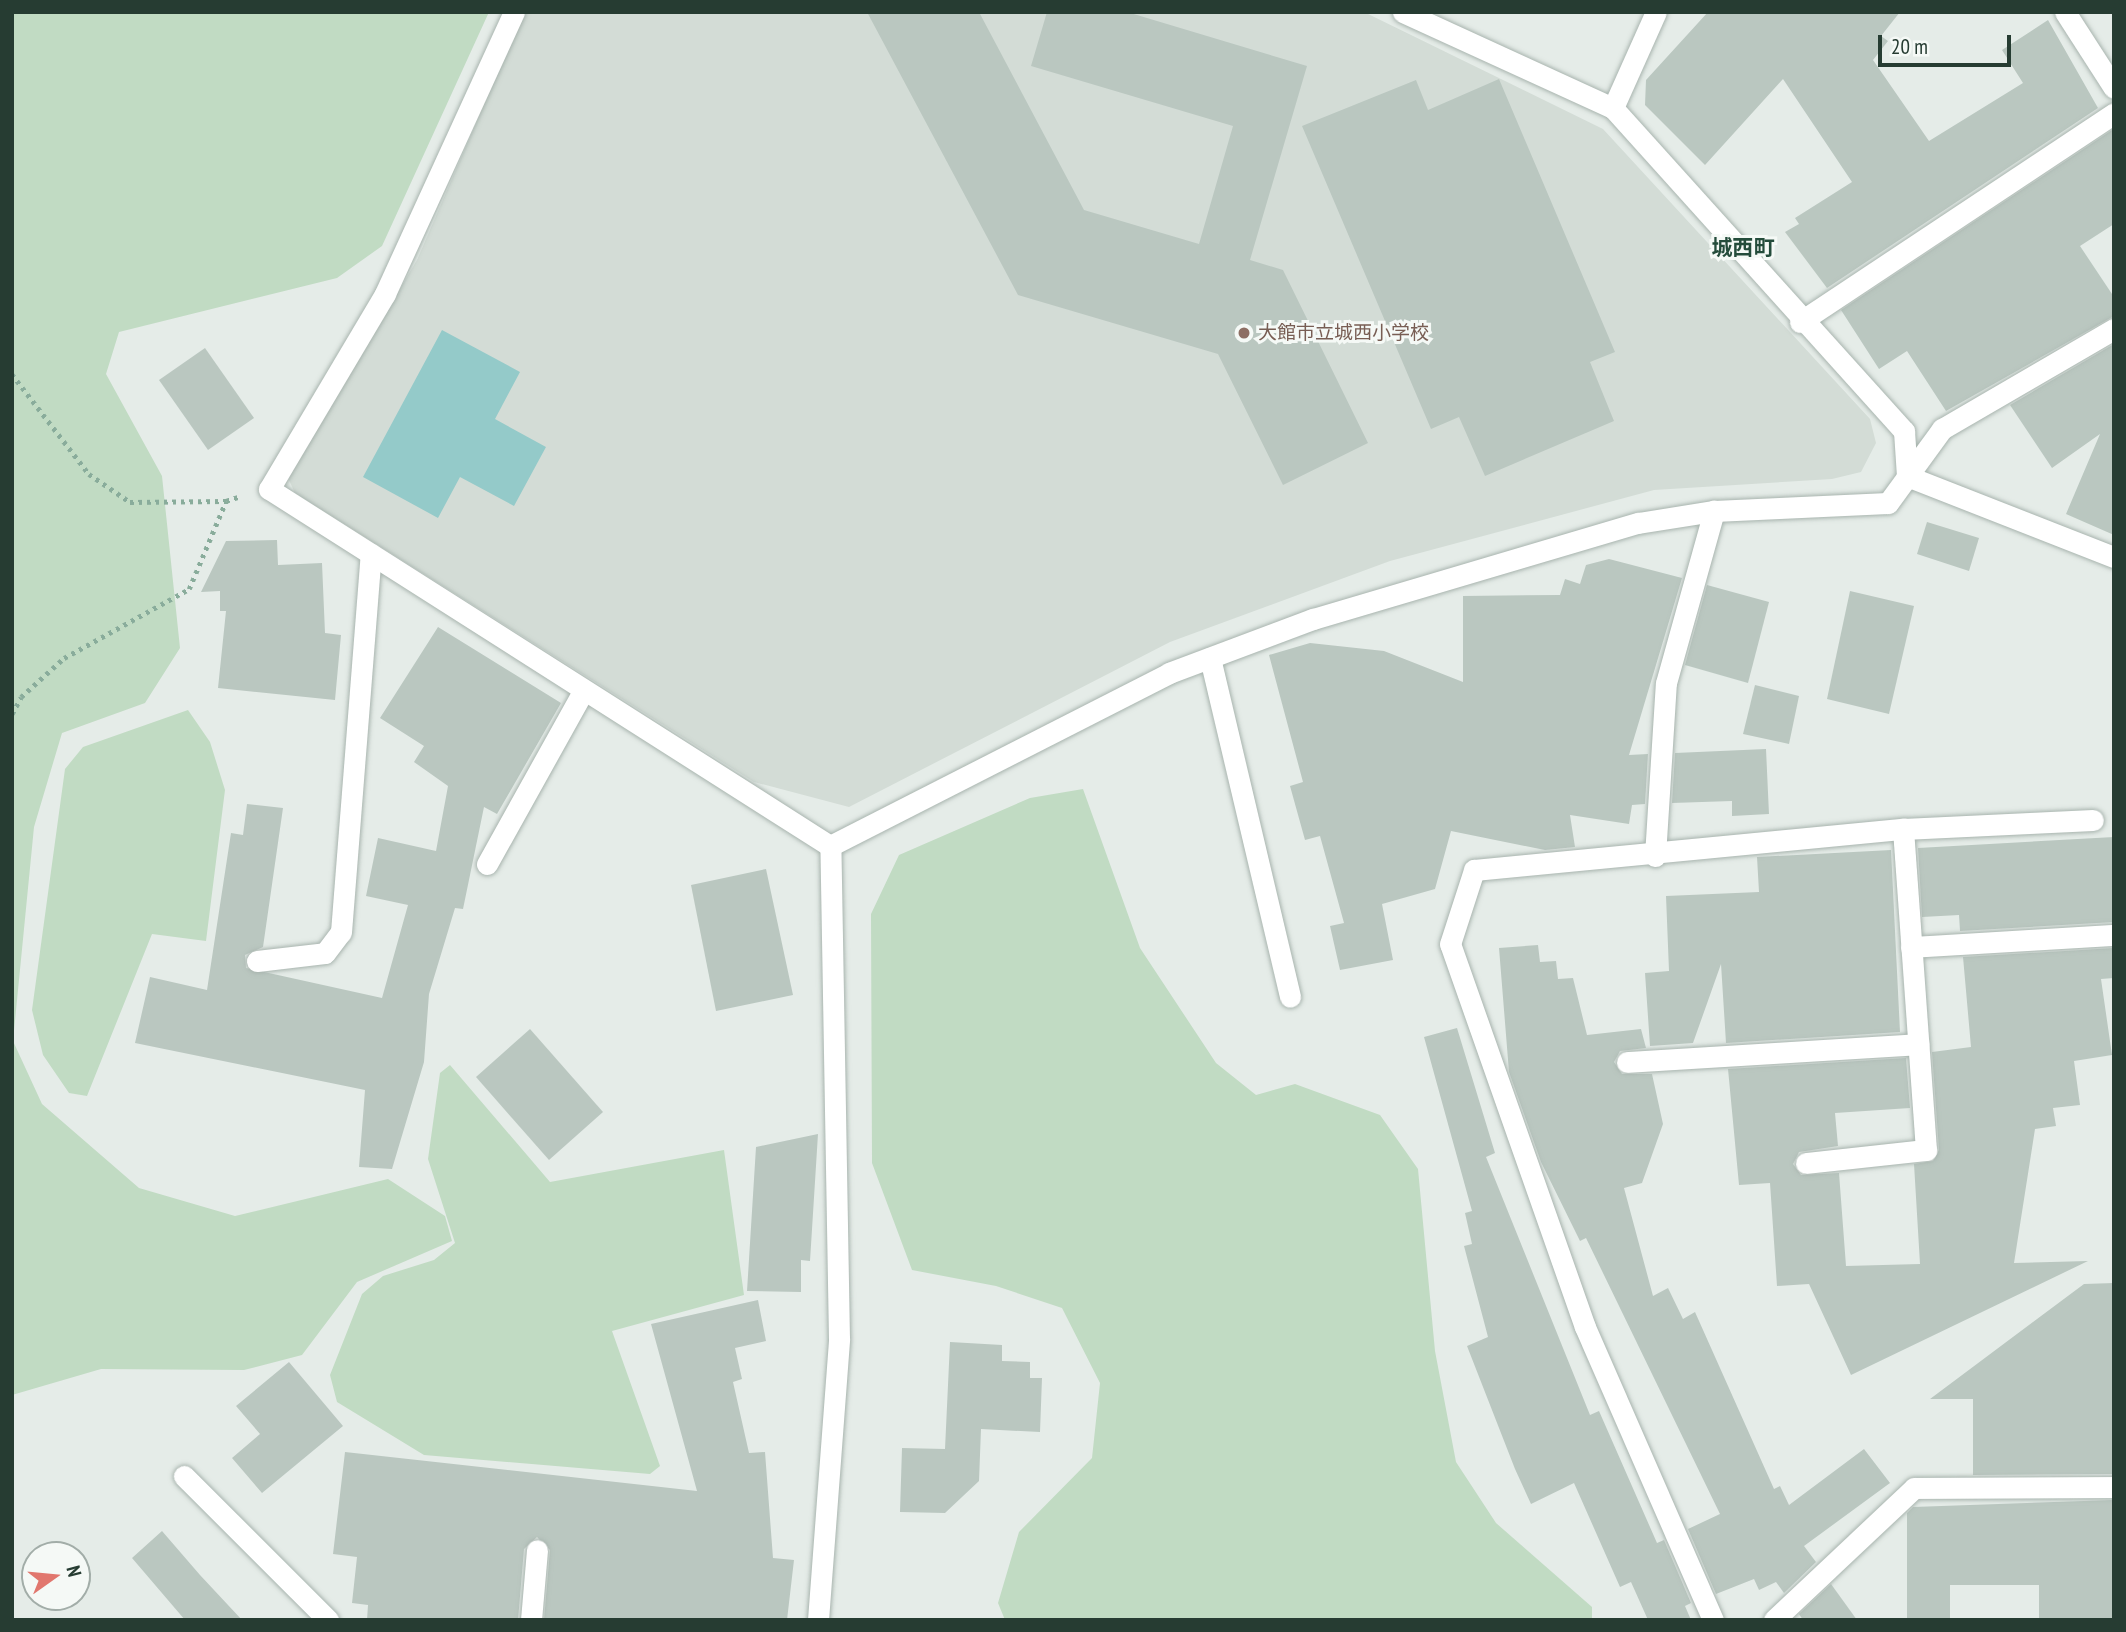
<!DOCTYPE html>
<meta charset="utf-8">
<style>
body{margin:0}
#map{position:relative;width:2126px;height:1632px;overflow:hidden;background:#e5ece8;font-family:"PT Sans Narrow","Noto Sans JP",sans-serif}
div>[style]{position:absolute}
.built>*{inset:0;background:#d3dcd6}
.green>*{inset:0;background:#c1dbc3}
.water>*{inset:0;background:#94cac9}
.building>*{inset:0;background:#bac7c0}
.path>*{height:4.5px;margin-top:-2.25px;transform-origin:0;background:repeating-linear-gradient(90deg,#89ac9b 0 3.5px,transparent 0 8.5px)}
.roads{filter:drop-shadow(0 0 2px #a8b4ae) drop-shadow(0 0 2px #a8b4ae)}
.street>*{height:21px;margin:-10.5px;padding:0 10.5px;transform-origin:10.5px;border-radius:10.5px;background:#fff}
.dots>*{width:19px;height:19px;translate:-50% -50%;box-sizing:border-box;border:4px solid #f5f9f6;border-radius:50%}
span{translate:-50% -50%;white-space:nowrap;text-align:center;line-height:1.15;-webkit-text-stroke:6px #f5f9f6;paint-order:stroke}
.education-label{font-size:19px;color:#785e54}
.left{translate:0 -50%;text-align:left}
.neighbourhood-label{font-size:21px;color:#244c3b;font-weight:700}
.frame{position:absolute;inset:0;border:14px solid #263c32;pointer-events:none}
.north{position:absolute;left:21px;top:1541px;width:70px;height:70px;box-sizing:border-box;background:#f5f9f6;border:2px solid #a2ada8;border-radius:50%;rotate:75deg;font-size:19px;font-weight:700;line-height:28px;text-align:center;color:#263c32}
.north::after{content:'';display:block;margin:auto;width:24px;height:32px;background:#e1776e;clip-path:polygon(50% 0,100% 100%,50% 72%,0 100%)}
.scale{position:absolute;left:1878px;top:35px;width:133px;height:32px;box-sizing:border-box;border:4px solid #263c32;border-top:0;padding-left:9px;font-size:21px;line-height:24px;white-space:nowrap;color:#263c32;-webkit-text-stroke:5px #f5f9f6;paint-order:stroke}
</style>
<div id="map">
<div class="built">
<i style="clip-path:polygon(524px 12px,1364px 12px,1603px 129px,1870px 419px,1876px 443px,1861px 472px,1832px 479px,1654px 490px,1390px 561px,1170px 642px,849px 807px,754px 782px,295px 493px,288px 478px,417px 260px)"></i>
</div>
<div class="green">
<i style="clip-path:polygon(12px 12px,489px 12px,382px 246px,337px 278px,119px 332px,106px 374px,162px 476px,180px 648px,145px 703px,62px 733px,34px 827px,13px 1041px,42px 1104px,139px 1188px,235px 1216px,388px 1179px,445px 1216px,452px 1241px,357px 1282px,302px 1355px,244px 1370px,101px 1369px,12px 1395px)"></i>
<i style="clip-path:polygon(188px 710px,210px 742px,225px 790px,206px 941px,152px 934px,87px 1096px,69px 1093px,43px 1055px,32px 1010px,65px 769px,83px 747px)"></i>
<i style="clip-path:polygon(1083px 789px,1140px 948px,1216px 1063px,1256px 1095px,1295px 1084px,1380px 1115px,1418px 1169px,1435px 1351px,1456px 1462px,1496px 1523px,1592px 1607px,1592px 1620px,1005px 1620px,998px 1603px,1019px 1532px,1092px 1458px,1100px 1383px,1062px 1308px,996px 1286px,912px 1270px,872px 1163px,871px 914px,899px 855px,1030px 798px)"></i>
<i style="clip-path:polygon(450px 1065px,550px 1182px,724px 1150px,744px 1295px,612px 1331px,660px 1466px,650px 1474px,424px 1455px,337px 1402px,330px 1375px,362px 1294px,383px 1276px,434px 1260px,455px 1243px,428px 1159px,440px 1073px)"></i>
</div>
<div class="water">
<i style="clip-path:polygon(442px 330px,520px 372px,495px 419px,546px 447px,514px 506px,460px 477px,438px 518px,363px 477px)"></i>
</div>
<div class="building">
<i style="clip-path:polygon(867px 12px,979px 12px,1084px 210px,1199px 244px,1233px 126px,1031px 66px,1047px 12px,1127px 12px,1307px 66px,1250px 260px,1283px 270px,1368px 443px,1283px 485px,1218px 354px,1018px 295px)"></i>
<i style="clip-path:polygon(1708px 12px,1900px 12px,1881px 36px,1888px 41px,1873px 60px,1929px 141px,2023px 83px,2002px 50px,2048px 20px,2098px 108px,1827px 288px,1785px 232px,1799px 224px,1795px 218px,1852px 182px,1783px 79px,1705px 165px,1645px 105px,1646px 80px)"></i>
<i style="clip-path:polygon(1499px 79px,1615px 352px,1590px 362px,1614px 421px,1485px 476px,1459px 417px,1431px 429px,1302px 126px,1416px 80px,1428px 110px)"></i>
<i style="clip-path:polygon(2112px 130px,2114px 224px,2080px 246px,2114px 297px,2114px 316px,1946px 411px,1907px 351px,1879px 369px,1841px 310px)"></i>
<i style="clip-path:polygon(2114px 344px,2114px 535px,2066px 514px,2100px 434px,2052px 468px,2010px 405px)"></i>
<i style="clip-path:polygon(205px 348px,254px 418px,208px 450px,159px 380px)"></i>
<i style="clip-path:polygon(1927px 522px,1979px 538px,1969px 571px,1917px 554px)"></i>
<i style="clip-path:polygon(277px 540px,278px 565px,322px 563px,325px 633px,341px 635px,335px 700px,218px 688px,226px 611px,220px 611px,220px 591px,201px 592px,226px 541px)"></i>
<i style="clip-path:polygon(1609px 559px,1682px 578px,1629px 755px,1648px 754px,1645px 804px,1632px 805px,1629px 824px,1570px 815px,1575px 847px,1545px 850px,1451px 831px,1435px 889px,1382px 904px,1393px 960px,1340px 970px,1330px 926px,1344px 923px,1320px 836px,1305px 840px,1290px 786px,1303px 782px,1269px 655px,1310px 643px,1384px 651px,1463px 682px,1463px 596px,1560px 595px,1565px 579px,1580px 584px,1586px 565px)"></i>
<i style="clip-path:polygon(1707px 585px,1769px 602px,1748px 683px,1685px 665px)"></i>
<i style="clip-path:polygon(1850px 591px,1914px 606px,1889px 714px,1827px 699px)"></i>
<i style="clip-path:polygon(438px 627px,561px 703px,497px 814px,484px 807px,463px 909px,455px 908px,429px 994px,424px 1062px,392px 1169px,359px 1167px,365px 1090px,135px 1043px,150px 977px,207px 990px,231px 833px,243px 835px,247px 804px,283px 808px,263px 947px,245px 955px,246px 968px,382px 998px,408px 905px,366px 896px,378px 838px,436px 851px,448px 786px,414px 762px,424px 746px,380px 718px)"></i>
<i style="clip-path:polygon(1755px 685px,1799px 696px,1789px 744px,1743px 734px)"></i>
<i style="clip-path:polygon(1766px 749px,1769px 814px,1732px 816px,1732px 801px,1672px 803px,1675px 753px)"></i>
<i style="clip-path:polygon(2114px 837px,2114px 922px,1960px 931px,1959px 915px,1922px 917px,1918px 848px)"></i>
<i style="clip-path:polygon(1891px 850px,1900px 1032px,1726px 1043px,1721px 964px,1693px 1043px,1650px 1046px,1645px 973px,1669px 971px,1666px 896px,1759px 892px,1757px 857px)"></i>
<i style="clip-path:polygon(766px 869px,793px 995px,716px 1011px,691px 885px)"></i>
<i style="clip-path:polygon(1538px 945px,1540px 962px,1556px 961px,1558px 979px,1573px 978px,1587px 1035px,1641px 1029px,1646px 1048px,1620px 1051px,1614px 1062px,1622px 1074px,1652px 1074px,1663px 1124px,1642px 1183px,1624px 1188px,1653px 1296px,1668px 1288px,1683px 1319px,1695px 1312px,1774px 1489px,1780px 1486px,1789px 1505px,1864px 1449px,1890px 1483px,1804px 1546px,1816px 1562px,1784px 1593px,1776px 1582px,1759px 1590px,1754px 1579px,1716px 1594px,1688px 1529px,1720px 1514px,1586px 1238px,1580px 1241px,1541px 1162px,1509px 1072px,1499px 948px)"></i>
<i style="clip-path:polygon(2114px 948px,2114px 978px,2101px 979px,2112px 1055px,2074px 1061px,2080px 1105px,2053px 1108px,2056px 1126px,2035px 1129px,2014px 1263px,2088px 1261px,1851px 1375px,1809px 1284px,1777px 1286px,1770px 1183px,1739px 1185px,1728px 1069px,1906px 1058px,1910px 1108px,1835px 1113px,1838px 1146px,1799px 1152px,1793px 1164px,1801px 1175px,1839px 1173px,1846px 1266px,1920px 1264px,1914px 1164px,1933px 1161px,1939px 1150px,1932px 1052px,1971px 1047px,1963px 957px)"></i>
<i style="clip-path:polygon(1457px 1028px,1495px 1153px,1486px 1157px,1590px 1415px,1599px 1411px,1657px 1543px,1664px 1540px,1691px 1603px,1685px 1606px,1691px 1620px,1648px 1620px,1631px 1582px,1620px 1587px,1574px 1483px,1531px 1504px,1515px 1469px,1467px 1346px,1488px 1337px,1464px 1246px,1472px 1244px,1465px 1213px,1472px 1211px,1424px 1037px)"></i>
<i style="clip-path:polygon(530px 1029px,603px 1112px,549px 1160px,476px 1077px)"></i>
<i style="clip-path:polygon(818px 1134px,810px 1261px,801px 1260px,801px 1292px,747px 1291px,756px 1147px)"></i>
<i style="clip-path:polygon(2114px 1283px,2114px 1474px,1973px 1475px,1973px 1399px,1930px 1399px,2084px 1284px)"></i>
<i style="clip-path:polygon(758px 1300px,766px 1341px,735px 1348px,742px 1379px,733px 1382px,749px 1453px,765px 1452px,773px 1558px,794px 1560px,787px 1620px,544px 1620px,550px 1550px,537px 1537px,524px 1549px,518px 1620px,367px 1620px,368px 1605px,352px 1603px,357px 1557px,333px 1554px,345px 1452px,697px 1491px,651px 1324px)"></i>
<i style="clip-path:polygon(950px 1342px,1002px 1345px,1002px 1361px,1030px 1362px,1030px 1378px,1042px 1378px,1040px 1432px,981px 1429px,979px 1481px,945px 1513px,900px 1512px,902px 1448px,945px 1449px)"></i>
<i style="clip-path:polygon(289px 1362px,343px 1426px,262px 1493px,232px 1458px,260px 1434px,236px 1406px)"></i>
<i style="clip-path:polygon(2114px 1500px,2114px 1620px,2039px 1620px,2039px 1585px,1950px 1585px,1950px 1620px,1907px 1620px,1907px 1513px,1913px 1507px)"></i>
<i style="clip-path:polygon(162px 1531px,200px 1575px,242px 1620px,185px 1620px,132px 1558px)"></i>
<i style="clip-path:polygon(1831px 1584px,1857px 1620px,1803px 1620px,1799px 1614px)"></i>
</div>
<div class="path">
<i style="left:12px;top:374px;width:126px;rotate:52.4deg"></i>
<i style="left:89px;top:474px;width:50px;rotate:34.3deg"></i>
<i style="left:130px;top:502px;width:96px;rotate:-0.6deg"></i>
<i style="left:12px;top:714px;width:19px;rotate:-62deg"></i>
<i style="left:21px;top:697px;width:58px;rotate:-42.2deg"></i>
<i style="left:64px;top:658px;width:143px;rotate:-28.9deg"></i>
<i style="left:189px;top:589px;width:95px;rotate:-67.2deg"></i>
<i style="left:226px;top:501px;width:13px;rotate:-18deg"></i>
</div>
<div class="roads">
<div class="street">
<i style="left:514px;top:12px;width:310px;rotate:114.6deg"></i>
<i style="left:385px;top:294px;width:227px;rotate:120.7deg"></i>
<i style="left:269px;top:489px;width:665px;rotate:32.47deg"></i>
<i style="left:1403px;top:12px;width:231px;rotate:24.6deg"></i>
<i style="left:1613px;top:108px;width:435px;rotate:48deg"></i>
<i style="left:1904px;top:431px;width:45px;rotate:86.2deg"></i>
<i style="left:2065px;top:12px;width:90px;rotate:57.2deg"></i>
<i style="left:1613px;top:108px;width:105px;rotate:-65.9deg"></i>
<i style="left:1800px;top:322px;width:377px;rotate:-33.6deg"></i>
<i style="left:1907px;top:476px;width:222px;rotate:21.4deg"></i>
<i style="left:1210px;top:658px;width:348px;rotate:76.7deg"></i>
<i style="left:830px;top:846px;width:381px;rotate:-27deg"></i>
<i style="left:1169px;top:673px;width:154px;rotate:-20.6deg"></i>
<i style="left:1313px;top:619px;width:339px;rotate:-16.5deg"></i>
<i style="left:1638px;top:523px;width:77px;rotate:-9deg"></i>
<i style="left:1714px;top:511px;width:174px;rotate:-2.6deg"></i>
<i style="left:1888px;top:503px;width:92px;rotate:-53.9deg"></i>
<i style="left:1942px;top:429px;width:199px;rotate:-30.2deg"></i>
<i style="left:1655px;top:856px;width:173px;rotate:-86.4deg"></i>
<i style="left:1666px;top:683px;width:179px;rotate:-74.4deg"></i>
<i style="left:487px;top:864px;width:199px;rotate:-60.9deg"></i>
<i style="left:1911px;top:947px;width:203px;rotate:-3.4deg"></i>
<i style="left:257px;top:961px;width:68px;rotate:-6.7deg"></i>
<i style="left:325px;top:953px;width:26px;rotate:-53deg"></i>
<i style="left:341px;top:932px;width:379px;rotate:-85.5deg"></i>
<i style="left:1627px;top:1062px;width:292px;rotate:-3.5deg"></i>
<i style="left:1806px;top:1163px;width:121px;rotate:-6.2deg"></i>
<i style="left:1926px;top:1150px;width:322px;rotate:-94.1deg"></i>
<i style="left:184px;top:1476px;width:204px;rotate:45deg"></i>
<i style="left:531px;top:1620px;width:70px;rotate:-85.1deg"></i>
<i style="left:818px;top:1620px;width:282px;rotate:-85.7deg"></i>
<i style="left:839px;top:1339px;width:493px;rotate:-91deg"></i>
<i style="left:1713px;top:1620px;width:320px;rotate:-113.6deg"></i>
<i style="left:1585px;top:1327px;width:406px;rotate:-109.4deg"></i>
<i style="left:1450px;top:944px;width:78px;rotate:-72deg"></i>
<i style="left:1474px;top:870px;width:431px;rotate:-5.5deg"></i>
<i style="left:1903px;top:829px;width:190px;rotate:-2.7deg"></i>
<i style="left:1774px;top:1620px;width:192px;rotate:-43.3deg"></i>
<i style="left:1914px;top:1488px;width:200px;rotate:-0.3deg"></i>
</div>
</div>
<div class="dots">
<i style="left:1244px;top:333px;background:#8d6e63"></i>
</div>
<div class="education-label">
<span class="left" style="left:1258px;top:333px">大館市立城西小学校</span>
</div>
<div class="neighbourhood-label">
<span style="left:1743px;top:248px">城西町</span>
</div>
<div class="frame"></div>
<div class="north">N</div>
<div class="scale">20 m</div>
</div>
